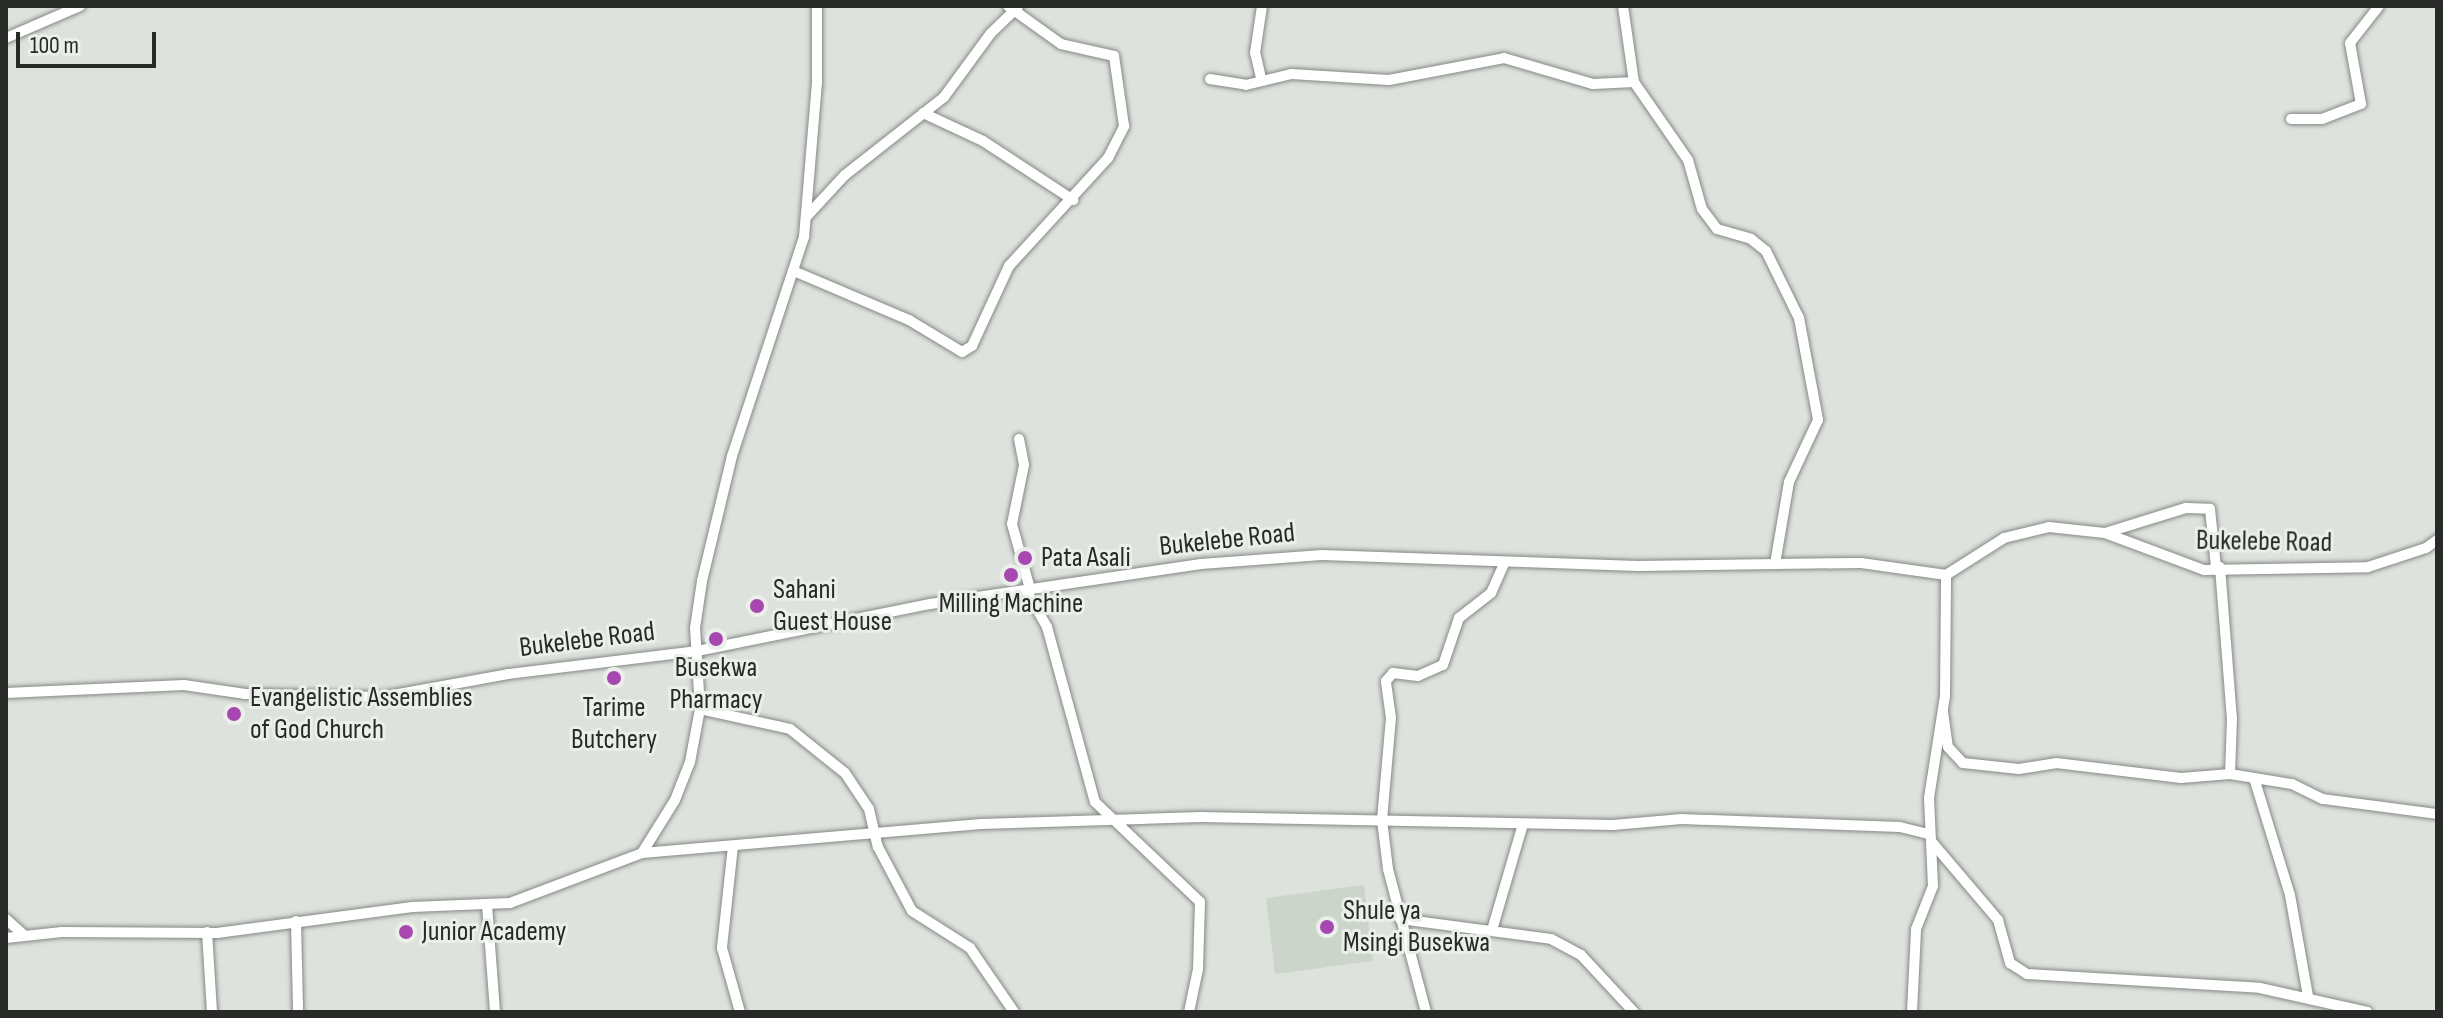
<!DOCTYPE html>
<style>
body{margin:0}
#map{position:relative;width:2443px;height:1018px;overflow:hidden;background:#dde2dc;font-family:"Sofia Sans Condensed",sans-serif}
div>[style]{position:absolute}
.built>*{inset:0;background:#cbd5ca}
.roads{filter:drop-shadow(0 0 2px #848984) drop-shadow(0 0 2px #848984)}
.minor>*{height:10px;margin:-5px;padding:0 5px;transform-origin:5px;border-radius:5px;background:#fff}
.dots>*{width:22px;height:22px;translate:-50% -50%;box-sizing:border-box;border:4px solid #eaefe9;border-radius:50%}
span{translate:-50% -50%;white-space:nowrap;text-align:center;line-height:1.15;-webkit-text-stroke:6px #eaefe9;paint-order:stroke}
.street-label{font-size:28px;color:#282a28}
.poi-label{font-size:28px;color:#282a28}
.left{translate:0 -50%;text-align:left}
.frame{position:absolute;inset:0;border:8px solid #282a28;pointer-events:none}
.scale{position:absolute;left:16px;top:32px;width:140px;height:36px;box-sizing:border-box;border:4px solid #282a28;border-top:0;padding-left:10px;font-size:24px;line-height:28px;white-space:nowrap;color:#282a28;-webkit-text-stroke:6px #eaefe9;paint-order:stroke}
</style>
<div id="map">
<div class="built">
<i style="clip-path:polygon(1364px 885px,1373px 961px,1275px 974px,1266px 898px)"></i>
</div>
<div class="roads">
<div class="minor">
<i style="left:1623px;top:6px;width:77px;rotate:81.8deg"></i>
<i style="left:1634px;top:82px;width:95px;rotate:55.3deg"></i>
<i style="left:1688px;top:160px;width:51px;rotate:74.1deg"></i>
<i style="left:1702px;top:209px;width:25px;rotate:53deg"></i>
<i style="left:1717px;top:229px;width:35px;rotate:16deg"></i>
<i style="left:1751px;top:239px;width:19px;rotate:39deg"></i>
<i style="left:1766px;top:251px;width:75px;rotate:63.8deg"></i>
<i style="left:1799px;top:318px;width:104px;rotate:79.4deg"></i>
<i style="left:1818px;top:420px;width:68px;rotate:115.1deg"></i>
<i style="left:1789px;top:482px;width:83px;rotate:99.7deg"></i>
<i style="left:6px;top:38px;width:81px;rotate:-23.4deg"></i>
<i style="left:1261px;top:78px;width:26px;rotate:-103deg"></i>
<i style="left:1255px;top:53px;width:48px;rotate:-81.5deg"></i>
<i style="left:1210px;top:79px;width:36px;rotate:9deg"></i>
<i style="left:1246px;top:85px;width:46px;rotate:-13.7deg"></i>
<i style="left:1291px;top:74px;width:98px;rotate:3.5deg"></i>
<i style="left:1389px;top:80px;width:117px;rotate:-10.8deg"></i>
<i style="left:1504px;top:58px;width:93px;rotate:16.3deg"></i>
<i style="left:1593px;top:84px;width:41px;rotate:-2.8deg"></i>
<i style="left:923px;top:113px;width:66px;rotate:25deg"></i>
<i style="left:983px;top:141px;width:108px;rotate:33.2deg"></i>
<i style="left:2291px;top:119px;width:31px"></i>
<i style="left:2322px;top:119px;width:42px;rotate:-21deg"></i>
<i style="left:2361px;top:104px;width:62px;rotate:-100.2deg"></i>
<i style="left:2350px;top:43px;width:47px;rotate:-51.9deg"></i>
<i style="left:807px;top:216px;width:56px;rotate:-47.2deg"></i>
<i style="left:845px;top:175px;width:126px;rotate:-38.2deg"></i>
<i style="left:944px;top:97px;width:79px;rotate:-53.7deg"></i>
<i style="left:991px;top:33px;width:37px;rotate:-44deg"></i>
<i style="left:796px;top:272px;width:123px;rotate:23deg"></i>
<i style="left:909px;top:320px;width:62px;rotate:31.1deg"></i>
<i style="left:962px;top:352px;width:12px;rotate:-31deg"></i>
<i style="left:972px;top:346px;width:88px;rotate:-65.2deg"></i>
<i style="left:1009px;top:266px;width:147px;rotate:-47.5deg"></i>
<i style="left:1108px;top:158px;width:36px;rotate:-63deg"></i>
<i style="left:1124px;top:126px;width:71px;rotate:-98.1deg"></i>
<i style="left:1114px;top:56px;width:54px;rotate:-167.2deg"></i>
<i style="left:1061px;top:44px;width:65px;rotate:-144.4deg"></i>
<i style="left:1019px;top:439px;width:26px;rotate:79deg"></i>
<i style="left:1024px;top:465px;width:60px;rotate:101.5deg"></i>
<i style="left:1012px;top:524px;width:67px;rotate:74.5deg"></i>
<i style="left:2105px;top:533px;width:85px;rotate:-17.2deg"></i>
<i style="left:2186px;top:508px;width:24px;rotate:2deg"></i>
<i style="left:2210px;top:509px;width:58px;rotate:84.1deg"></i>
<i style="left:2220px;top:567px;width:151px;rotate:85.5deg"></i>
<i style="left:2232px;top:718px;width:56px;rotate:92deg"></i>
<i style="left:1026px;top:590px;width:43px;rotate:60.4deg"></i>
<i style="left:1047px;top:627px;width:181px;rotate:74.7deg"></i>
<i style="left:1095px;top:802px;width:145px;rotate:43.6deg"></i>
<i style="left:1200px;top:902px;width:67px;rotate:91.7deg"></i>
<i style="left:1198px;top:969px;width:44px;rotate:101.8deg"></i>
<i style="left:6px;top:693px;width:178px;rotate:-2.6deg"></i>
<i style="left:184px;top:685px;width:62px;rotate:8.4deg"></i>
<i style="left:245px;top:694px;width:137px;rotate:1.3deg"></i>
<i style="left:382px;top:697px;width:128px;rotate:-10.3deg"></i>
<i style="left:508px;top:674px;width:190px;rotate:-6.9deg"></i>
<i style="left:697px;top:651px;width:238px;rotate:-11.4deg"></i>
<i style="left:930px;top:604px;width:274px;rotate:-8.4deg"></i>
<i style="left:1201px;top:564px;width:121px;rotate:-4.3deg"></i>
<i style="left:1322px;top:555px;width:316px;rotate:2deg"></i>
<i style="left:1638px;top:566px;width:223px;rotate:-0.8deg"></i>
<i style="left:1861px;top:563px;width:86px;rotate:8deg"></i>
<i style="left:1946px;top:575px;width:69px;rotate:-32.5deg"></i>
<i style="left:2004px;top:538px;width:46px;rotate:-13.7deg"></i>
<i style="left:2049px;top:527px;width:56px;rotate:6.1deg"></i>
<i style="left:2105px;top:533px;width:106px;rotate:20.5deg"></i>
<i style="left:2204px;top:570px;width:164px;rotate:-1deg"></i>
<i style="left:2368px;top:567px;width:61px;rotate:-18.1deg"></i>
<i style="left:2426px;top:548px;width:14px;rotate:-36deg"></i>
<i style="left:700px;top:709px;width:92px;rotate:12.5deg"></i>
<i style="left:790px;top:729px;width:70px;rotate:38.7deg"></i>
<i style="left:845px;top:773px;width:43px;rotate:56.3deg"></i>
<i style="left:869px;top:809px;width:39px;rotate:77deg"></i>
<i style="left:878px;top:847px;width:72px;rotate:62deg"></i>
<i style="left:912px;top:911px;width:69px;rotate:32.5deg"></i>
<i style="left:970px;top:948px;width:78px;rotate:55.5deg"></i>
<i style="left:1943px;top:712px;width:35px;rotate:82deg"></i>
<i style="left:1948px;top:747px;width:22px;rotate:47deg"></i>
<i style="left:1963px;top:763px;width:56px;rotate:6.1deg"></i>
<i style="left:2019px;top:769px;width:37px;rotate:-9deg"></i>
<i style="left:2056px;top:763px;width:126px;rotate:6.8deg"></i>
<i style="left:2181px;top:778px;width:49px;rotate:-4.7deg"></i>
<i style="left:2230px;top:774px;width:63px;rotate:9.2deg"></i>
<i style="left:2292px;top:784px;width:34px;rotate:26deg"></i>
<i style="left:2323px;top:799px;width:115px;rotate:7.5deg"></i>
<i style="left:2254px;top:778px;width:122px;rotate:72.9deg"></i>
<i style="left:2290px;top:895px;width:103px;rotate:79.9deg"></i>
<i style="left:1931px;top:841px;width:104px;rotate:49.7deg"></i>
<i style="left:1998px;top:920px;width:45px;rotate:74.4deg"></i>
<i style="left:2010px;top:963px;width:20px;rotate:33deg"></i>
<i style="left:2027px;top:974px;width:233px;rotate:3.4deg"></i>
<i style="left:2260px;top:988px;width:110px;rotate:12.6deg"></i>
<i style="left:733px;top:846px;width:103px;rotate:96.2deg"></i>
<i style="left:722px;top:948px;width:66px;rotate:74.3deg"></i>
<i style="left:642px;top:853px;width:62px;rotate:-58.1deg"></i>
<i style="left:675px;top:800px;width:41px;rotate:-68.5deg"></i>
<i style="left:690px;top:762px;width:54px;rotate:-79.3deg"></i>
<i style="left:700px;top:709px;width:81px;rotate:-93.5deg"></i>
<i style="left:695px;top:628px;width:48px;rotate:-81.5deg"></i>
<i style="left:702px;top:581px;width:129px;rotate:-76.5deg"></i>
<i style="left:732px;top:456px;width:231px;rotate:-71.8deg"></i>
<i style="left:804px;top:237px;width:155px;rotate:-85.2deg"></i>
<i style="left:817px;top:83px;width:77px;rotate:-90deg"></i>
<i style="left:487px;top:905px;width:107px;rotate:85.7deg"></i>
<i style="left:6px;top:919px;width:24px;rotate:42deg"></i>
<i style="left:1400px;top:919px;width:152px;rotate:7.5deg"></i>
<i style="left:1551px;top:939px;width:34px;rotate:28deg"></i>
<i style="left:1581px;top:955px;width:78px;rotate:47.1deg"></i>
<i style="left:296px;top:921px;width:91px;rotate:88.7deg"></i>
<i style="left:1492px;top:930px;width:110px;rotate:-73.7deg"></i>
<i style="left:207px;top:932px;width:80px;rotate:86.4deg"></i>
<i style="left:6px;top:938px;width:56px;rotate:-6.1deg"></i>
<i style="left:62px;top:932px;width:155px;rotate:0.4deg"></i>
<i style="left:217px;top:933px;width:197px;rotate:-7.6deg"></i>
<i style="left:412px;top:907px;width:98px;rotate:-2.3deg"></i>
<i style="left:510px;top:903px;width:141px;rotate:-20.7deg"></i>
<i style="left:642px;top:853px;width:340px;rotate:-4.9deg"></i>
<i style="left:981px;top:824px;width:219px;rotate:-1.8deg"></i>
<i style="left:1200px;top:817px;width:413px;rotate:1.1deg"></i>
<i style="left:1613px;top:825px;width:69px;rotate:-5deg"></i>
<i style="left:1682px;top:819px;width:218px;rotate:2.1deg"></i>
<i style="left:1900px;top:827px;width:30px;rotate:14deg"></i>
<i style="left:1426px;top:1012px;width:148px;rotate:-104.9deg"></i>
<i style="left:1388px;top:869px;width:49px;rotate:-97deg"></i>
<i style="left:1382px;top:820px;width:102px;rotate:-85deg"></i>
<i style="left:1391px;top:718px;width:37px;rotate:-98deg"></i>
<i style="left:1386px;top:681px;width:11px;rotate:-49deg"></i>
<i style="left:1393px;top:673px;width:25px;rotate:7deg"></i>
<i style="left:1418px;top:676px;width:27px;rotate:-24deg"></i>
<i style="left:1443px;top:665px;width:50px;rotate:-71.2deg"></i>
<i style="left:1459px;top:618px;width:41px;rotate:-38deg"></i>
<i style="left:1491px;top:593px;width:34px;rotate:-66deg"></i>
<i style="left:1912px;top:1012px;width:83px;rotate:-87.2deg"></i>
<i style="left:1916px;top:929px;width:46px;rotate:-68.4deg"></i>
<i style="left:1933px;top:886px;width:88px;rotate:-92.6deg"></i>
<i style="left:1929px;top:798px;width:103px;rotate:-81.1deg"></i>
<i style="left:1945px;top:696px;width:121px;rotate:-89.5deg"></i>
</div>
</div>
<div class="dots">
<i style="left:1025px;top:558px;background:#a748b1"></i>
<i style="left:1011px;top:575px;background:#a748b1"></i>
<i style="left:757px;top:606px;background:#a748b1"></i>
<i style="left:716px;top:639px;background:#a748b1"></i>
<i style="left:614px;top:678px;background:#a748b1"></i>
<i style="left:234px;top:714px;background:#a748b1"></i>
<i style="left:1327px;top:927px;background:#a748b1"></i>
<i style="left:406px;top:932px;background:#a748b1"></i>
</div>
<div class="street-label">
<span style="left:1227px;top:540px;rotate:-6deg">Bukelebe Road</span>
<span style="left:2264px;top:542px;rotate:1deg">Bukelebe Road</span>
<span style="left:587px;top:640px;rotate:-7deg">Bukelebe Road</span>
</div>
<div class="poi-label">
<span class="left" style="left:1041px;top:558px">Pata Asali</span>
<span class="left" style="left:773px;top:606px">Sahani<br>Guest House</span>
<span style="left:1011px;top:604px">Milling Machine</span>
<span style="left:716px;top:684px">Busekwa<br>Pharmacy</span>
<span class="left" style="left:250px;top:714px">Evangelistic Assemblies<br>of God Church</span>
<span style="left:614px;top:724px">Tarime<br>Butchery</span>
<span class="left" style="left:1343px;top:927px">Shule ya<br>Msingi Busekwa</span>
<span class="left" style="left:422px;top:932px">Junior Academy</span>
</div>
<div class="frame"></div>
<div class="scale">100 m</div>
</div>
